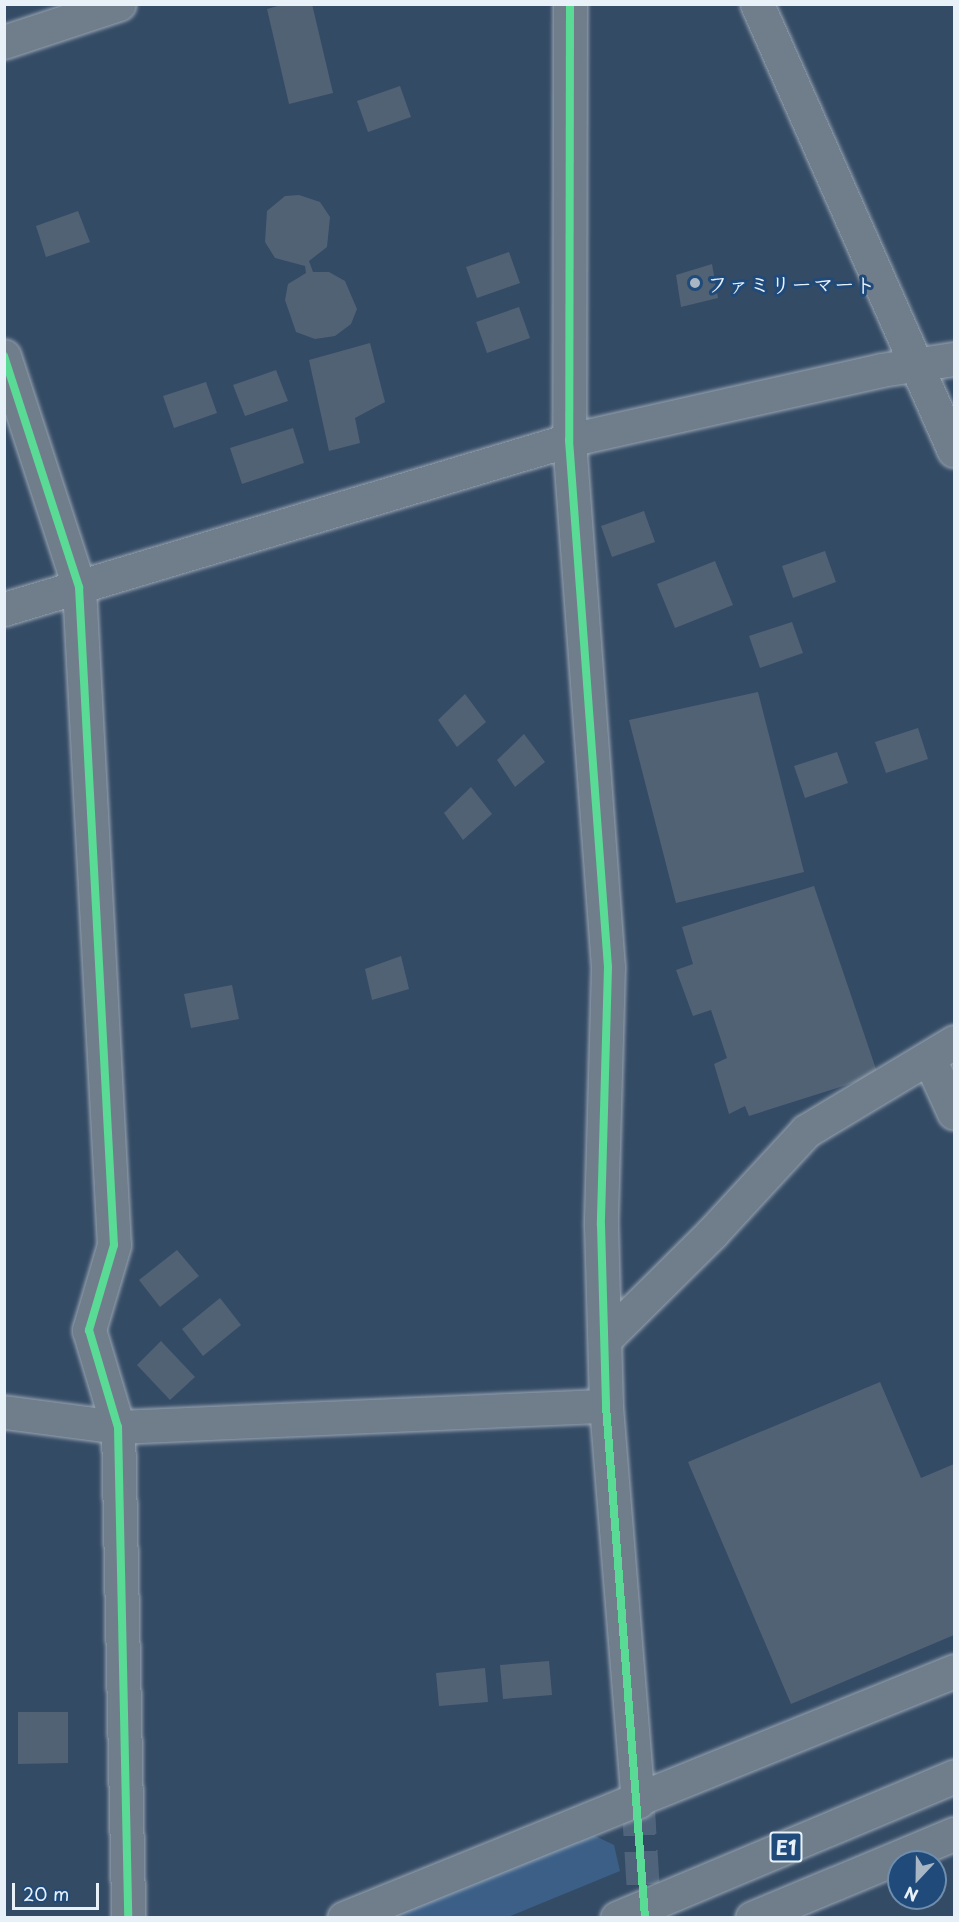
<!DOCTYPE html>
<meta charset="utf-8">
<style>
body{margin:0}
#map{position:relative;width:959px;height:1922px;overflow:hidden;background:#344b65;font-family:"Playpen Sans","Klee One",sans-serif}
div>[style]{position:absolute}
.green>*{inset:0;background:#3b5f87}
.building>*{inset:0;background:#516275}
.minor-tunnel>*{height:33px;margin-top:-16.5px;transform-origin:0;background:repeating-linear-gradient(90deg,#4f647b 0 33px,transparent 0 49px)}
.roads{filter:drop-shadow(0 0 2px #9aa6b3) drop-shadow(0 0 2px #9aa6b3)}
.minor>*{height:33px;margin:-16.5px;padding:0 16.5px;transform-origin:16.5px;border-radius:16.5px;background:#707e8c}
.highway>*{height:33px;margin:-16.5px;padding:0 16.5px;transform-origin:16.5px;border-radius:16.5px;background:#707e8c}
.cycleway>*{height:8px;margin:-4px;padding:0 4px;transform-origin:4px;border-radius:4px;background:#5adb95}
.dots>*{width:16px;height:16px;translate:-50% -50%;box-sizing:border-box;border:3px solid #1f4a7a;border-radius:50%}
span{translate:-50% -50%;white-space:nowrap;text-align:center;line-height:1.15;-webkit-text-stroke:6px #1f4a7a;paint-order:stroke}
.shield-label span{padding:2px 4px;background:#1f4a7a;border:2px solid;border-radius:4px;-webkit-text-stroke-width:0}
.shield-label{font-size:20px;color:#e8f1f8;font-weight:700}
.poi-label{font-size:21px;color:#e8f1f8;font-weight:700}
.left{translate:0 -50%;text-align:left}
.frame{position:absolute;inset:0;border:6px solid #e8f1f8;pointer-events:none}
.north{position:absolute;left:887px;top:1850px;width:60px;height:60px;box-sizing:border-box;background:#1f4a7a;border:2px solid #6f8dac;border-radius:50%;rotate:202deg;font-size:16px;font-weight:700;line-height:24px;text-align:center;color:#e8f1f8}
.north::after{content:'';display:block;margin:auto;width:21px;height:27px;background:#a9b7c5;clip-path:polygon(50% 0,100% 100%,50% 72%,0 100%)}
.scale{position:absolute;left:12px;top:1883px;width:87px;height:27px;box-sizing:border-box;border:3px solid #e8f1f8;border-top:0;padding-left:8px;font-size:18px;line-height:21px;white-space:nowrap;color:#e8f1f8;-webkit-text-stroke:4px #1f4a7a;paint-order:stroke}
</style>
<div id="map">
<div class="green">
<i style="clip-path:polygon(587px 1832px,614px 1845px,620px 1871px,508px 1917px,378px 1918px)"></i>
</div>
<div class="building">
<i style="clip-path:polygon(285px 4px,312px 4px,333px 93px,289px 104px,267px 9px)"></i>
<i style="clip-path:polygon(400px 86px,411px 117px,368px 132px,357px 101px)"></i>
<i style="clip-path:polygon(299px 195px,320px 202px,330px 217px,327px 247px,309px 261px,313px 272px,329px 272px,345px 281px,357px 309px,351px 324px,335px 336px,315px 339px,296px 332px,285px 300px,288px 284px,306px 273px,305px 266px,275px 258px,265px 242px,267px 211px,285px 196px)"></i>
<i style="clip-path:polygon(78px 211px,90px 242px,46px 257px,36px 226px)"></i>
<i style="clip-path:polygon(509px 252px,520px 283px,477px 298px,466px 267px)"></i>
<i style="clip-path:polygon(712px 264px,718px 298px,681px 307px,676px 275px)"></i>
<i style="clip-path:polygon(519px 307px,530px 338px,487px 353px,476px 322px)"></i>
<i style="clip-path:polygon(370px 343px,385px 402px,355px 418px,360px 443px,329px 451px,309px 360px)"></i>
<i style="clip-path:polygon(276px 370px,288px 401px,245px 416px,233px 385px)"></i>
<i style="clip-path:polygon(206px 382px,217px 413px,174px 428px,163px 396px)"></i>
<i style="clip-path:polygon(293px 428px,304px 463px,242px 484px,230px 448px)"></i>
<i style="clip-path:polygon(644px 511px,655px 542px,612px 557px,601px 526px)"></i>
<i style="clip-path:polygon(825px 551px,836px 582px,793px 598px,782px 566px)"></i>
<i style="clip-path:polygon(715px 561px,733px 605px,675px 628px,657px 584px)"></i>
<i style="clip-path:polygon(792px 622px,803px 653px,760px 668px,749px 636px)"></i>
<i style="clip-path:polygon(758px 692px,804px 872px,676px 903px,629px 720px)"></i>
<i style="clip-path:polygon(465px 694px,486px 722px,457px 747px,438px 720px)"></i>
<i style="clip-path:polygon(918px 728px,928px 759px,886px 773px,875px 742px)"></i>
<i style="clip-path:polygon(524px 734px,545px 762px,515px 787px,497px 760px)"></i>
<i style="clip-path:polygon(837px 752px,848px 783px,805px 798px,794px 766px)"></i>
<i style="clip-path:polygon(471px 787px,492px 814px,463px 840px,444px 813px)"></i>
<i style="clip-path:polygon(814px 886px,878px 1075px,749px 1116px,745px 1106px,729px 1114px,714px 1064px,727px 1058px,711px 1010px,693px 1016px,676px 970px,693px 964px,682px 927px)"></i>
<i style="clip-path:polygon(401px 956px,409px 989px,372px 1000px,365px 969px)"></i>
<i style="clip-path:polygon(232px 985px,239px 1019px,191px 1028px,184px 994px)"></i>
<i style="clip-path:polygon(177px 1250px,199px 1276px,160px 1307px,139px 1280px)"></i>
<i style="clip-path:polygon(220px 1298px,241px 1325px,203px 1356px,182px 1329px)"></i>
<i style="clip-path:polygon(161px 1341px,195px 1377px,170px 1400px,137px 1365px)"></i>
<i style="clip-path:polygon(880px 1382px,921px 1478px,954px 1464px,954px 1635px,791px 1704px,688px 1462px)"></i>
<i style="clip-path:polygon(549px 1661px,552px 1695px,503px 1699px,500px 1665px)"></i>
<i style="clip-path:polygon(485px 1668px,488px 1702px,439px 1706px,436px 1673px)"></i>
<i style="clip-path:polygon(18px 1712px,68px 1712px,68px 1763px,18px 1764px)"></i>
</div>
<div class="minor-tunnel">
<i style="left:638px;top:1802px;width:116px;rotate:86.5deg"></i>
</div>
<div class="roads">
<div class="minor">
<i style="left:570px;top:4px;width:436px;rotate:90.1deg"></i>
<i style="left:569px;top:440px;width:528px;rotate:85.77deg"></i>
<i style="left:608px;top:967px;width:258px;rotate:91.6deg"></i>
<i style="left:601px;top:1225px;width:181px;rotate:88.4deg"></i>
<i style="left:606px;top:1406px;width:397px;rotate:85.4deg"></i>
<i style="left:757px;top:4px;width:488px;rotate:66.2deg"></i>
<i style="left:4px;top:42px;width:121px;rotate:-18.3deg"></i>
<i style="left:4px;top:356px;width:243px;rotate:72deg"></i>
<i style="left:79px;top:587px;width:659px;rotate:86.96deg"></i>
<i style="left:114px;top:1245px;width:89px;rotate:106.4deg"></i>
<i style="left:89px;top:1330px;width:101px;rotate:73.4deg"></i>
<i style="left:118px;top:1427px;width:491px;rotate:88.8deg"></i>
<i style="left:4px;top:609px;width:590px;rotate:-16.65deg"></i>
<i style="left:569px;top:440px;width:320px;rotate:-12.6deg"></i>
<i style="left:881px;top:370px;width:74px;rotate:-8.6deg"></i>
<i style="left:929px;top:1058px;width:60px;rotate:65.6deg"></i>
<i style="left:607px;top:1337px;width:148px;rotate:-44.7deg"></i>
<i style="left:712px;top:1233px;width:139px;rotate:-47.3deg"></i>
<i style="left:806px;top:1131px;width:173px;rotate:-31deg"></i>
<i style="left:4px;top:1412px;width:115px;rotate:7.5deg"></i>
<i style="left:118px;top:1427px;width:488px;rotate:-2.5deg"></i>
<i style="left:344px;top:1918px;width:658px;rotate:-22.04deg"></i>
</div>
<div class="highway">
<i style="left:617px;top:1918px;width:366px;rotate:-22.8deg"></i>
<i style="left:752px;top:1918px;width:219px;rotate:-22.6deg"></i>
</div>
</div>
<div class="cycleway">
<i style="left:570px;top:4px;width:436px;rotate:90.1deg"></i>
<i style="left:569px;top:440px;width:528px;rotate:85.77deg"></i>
<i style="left:608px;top:967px;width:258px;rotate:91.6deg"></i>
<i style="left:601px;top:1225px;width:181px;rotate:88.4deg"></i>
<i style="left:606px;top:1406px;width:513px;rotate:85.64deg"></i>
<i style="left:4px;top:356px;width:243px;rotate:72deg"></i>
<i style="left:79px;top:587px;width:659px;rotate:86.96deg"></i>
<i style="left:114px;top:1245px;width:89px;rotate:106.4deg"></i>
<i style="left:89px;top:1330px;width:101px;rotate:73.4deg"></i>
<i style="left:118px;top:1427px;width:491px;rotate:88.8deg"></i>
</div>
<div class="dots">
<i style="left:695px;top:283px;background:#a9b7c5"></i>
</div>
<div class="shield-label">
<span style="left:786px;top:1847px">E1</span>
</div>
<div class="poi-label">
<span class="left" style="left:707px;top:283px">ファミリーマート</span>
</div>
<div class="frame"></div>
<div class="north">N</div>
<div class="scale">20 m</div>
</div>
